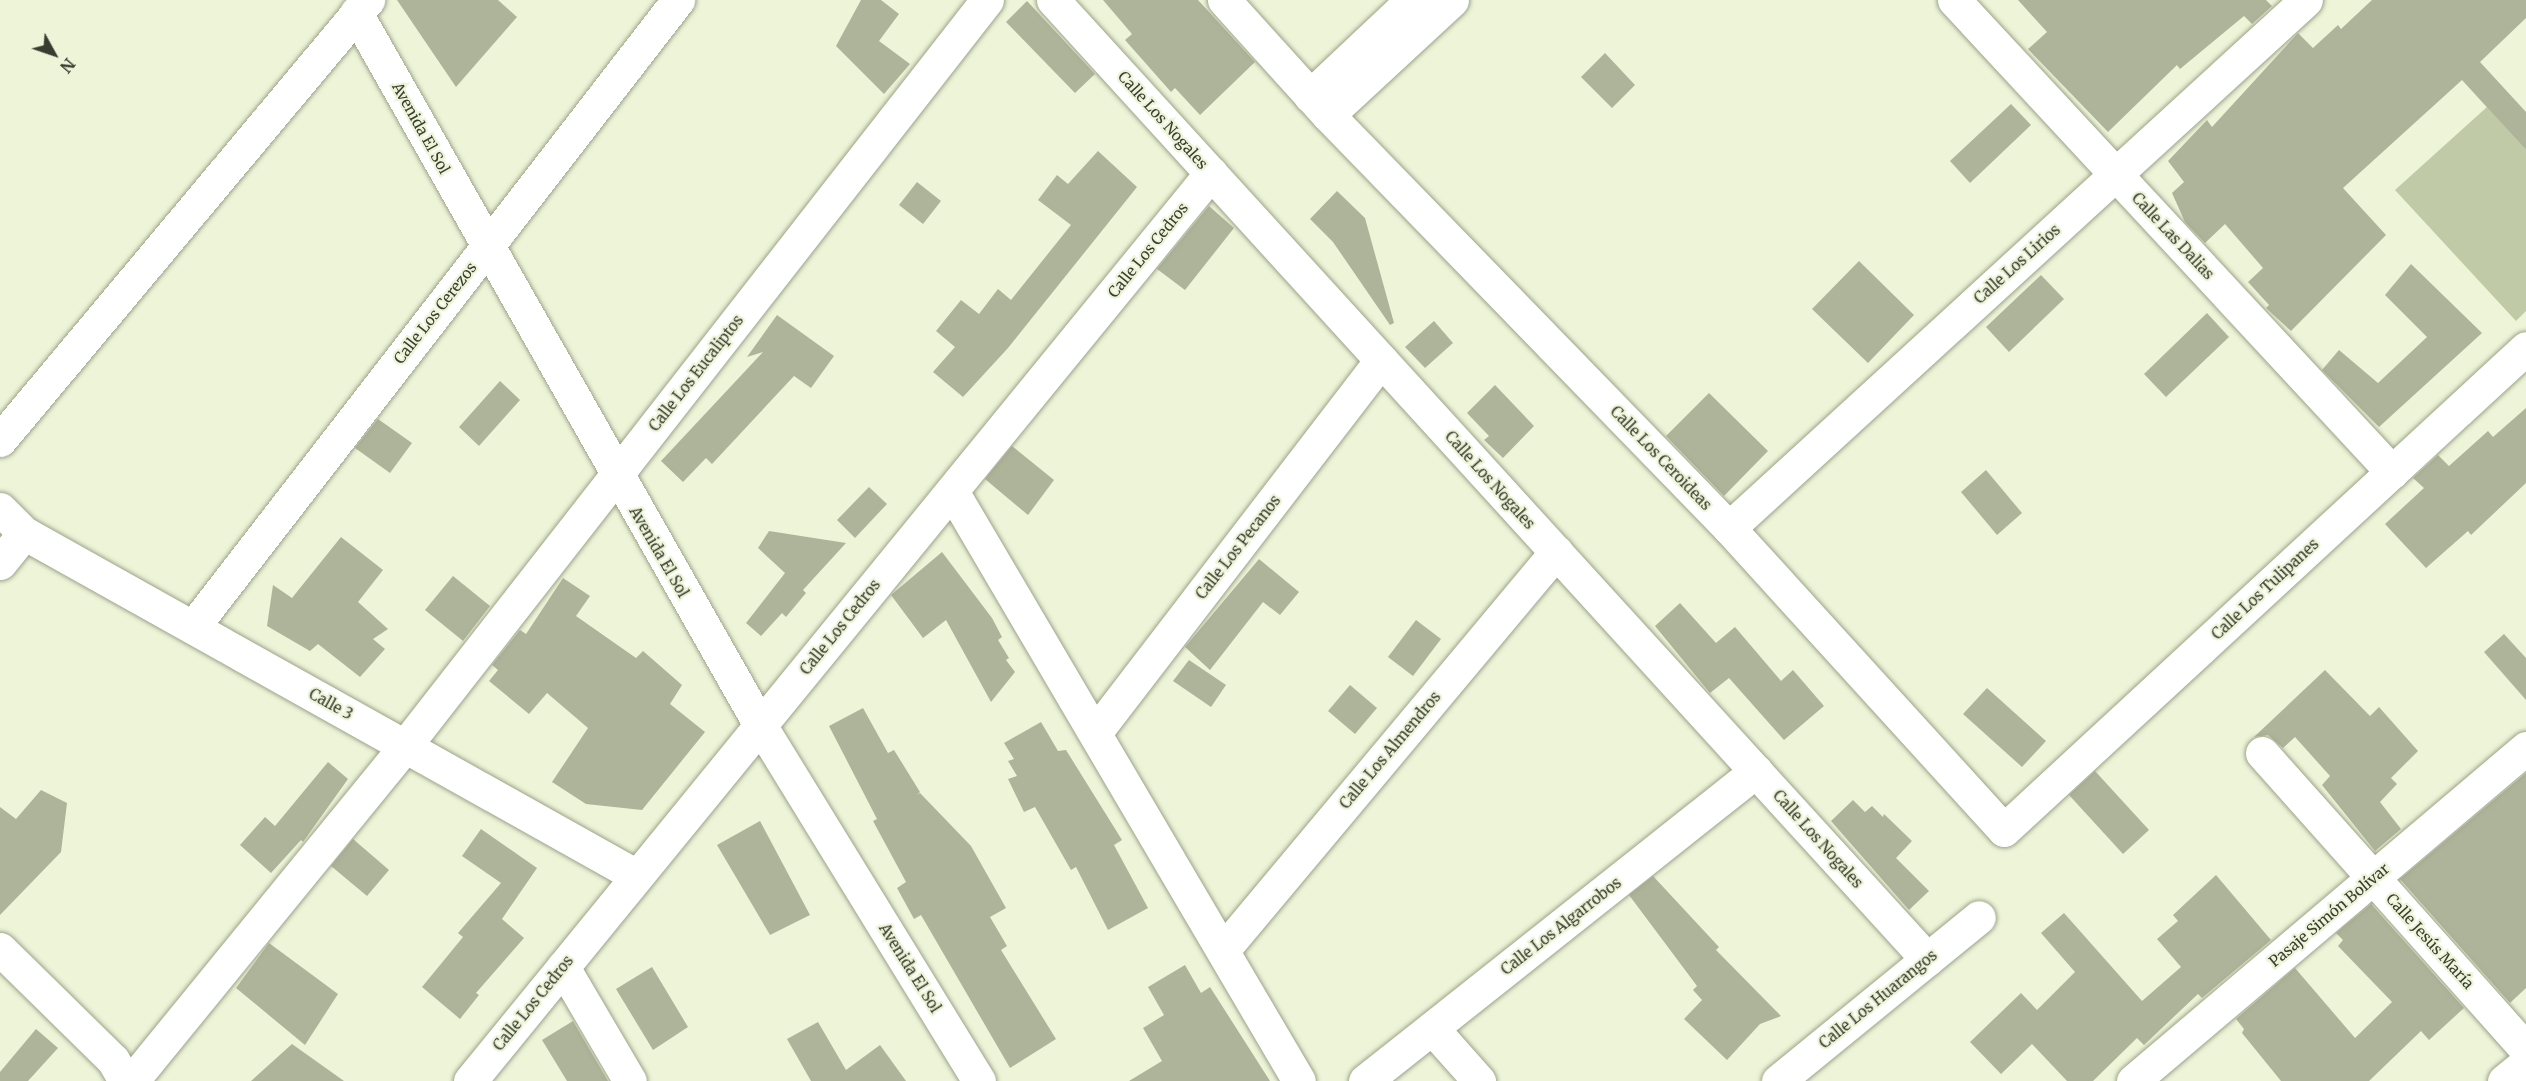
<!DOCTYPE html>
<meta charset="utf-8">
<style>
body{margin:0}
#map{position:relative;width:2526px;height:1081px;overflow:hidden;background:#edf4d8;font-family:Merriweather,serif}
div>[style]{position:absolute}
.green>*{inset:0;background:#c1caa6}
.building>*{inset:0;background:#aeb49a}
.roads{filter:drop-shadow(0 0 2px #9ca389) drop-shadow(0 0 2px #9ca389)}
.street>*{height:33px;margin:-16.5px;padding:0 16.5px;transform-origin:16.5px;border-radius:16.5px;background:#fff}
.secondary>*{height:33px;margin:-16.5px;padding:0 16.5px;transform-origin:16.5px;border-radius:16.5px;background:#fff}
span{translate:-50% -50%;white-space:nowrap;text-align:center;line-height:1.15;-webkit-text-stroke:4.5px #edf4d8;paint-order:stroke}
.street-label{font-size:15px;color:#393c31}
.north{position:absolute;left:24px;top:24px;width:60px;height:60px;-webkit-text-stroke:4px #edf4d8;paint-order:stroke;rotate:130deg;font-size:16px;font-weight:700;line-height:24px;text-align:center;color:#393c31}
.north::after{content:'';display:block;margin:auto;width:21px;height:27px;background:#393c31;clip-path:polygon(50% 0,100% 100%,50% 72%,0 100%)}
</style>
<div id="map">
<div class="green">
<i style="clip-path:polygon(2487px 107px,2526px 150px,2526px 311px,2516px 321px,2395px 190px)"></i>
</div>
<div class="building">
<i style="clip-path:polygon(397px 0,498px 0,517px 17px,456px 87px)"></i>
<i style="clip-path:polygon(861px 0,881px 0,899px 14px,879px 41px,910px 64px,884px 94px,836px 46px)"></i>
<i style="clip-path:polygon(1103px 0,1198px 0,1255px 62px,1200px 115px,1175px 88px,1171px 92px,1125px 40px,1132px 34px)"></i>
<i style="clip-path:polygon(2018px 0,2266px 0,2272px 6px,2252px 24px,2244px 16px,2180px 69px,2177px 65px,2108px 132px,2028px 49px,2047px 32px)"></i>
<i style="clip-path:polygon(2372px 0,2526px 0,2526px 18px,2480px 62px,2526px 112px,2526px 150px,2462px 80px,2343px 188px,2386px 235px,2291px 331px,2266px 308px,2269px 305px,2248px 282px,2263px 268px,2225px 224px,2205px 243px,2185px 222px,2172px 193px,2184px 182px,2168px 161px,2207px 120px,2212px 127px,2298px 33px,2313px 48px,2338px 25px,2341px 29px)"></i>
<i style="clip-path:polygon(1027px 1px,1095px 74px,1075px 93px,1006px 22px)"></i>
<i style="clip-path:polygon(1605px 53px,1635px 85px,1612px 108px,1581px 77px)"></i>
<i style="clip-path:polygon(2011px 104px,2031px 125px,1970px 183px,1950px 161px)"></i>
<i style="clip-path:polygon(1098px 151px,1137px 187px,1008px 348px,963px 397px,933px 372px,955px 347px,936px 331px,961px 300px,979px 314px,998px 289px,1011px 300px,1071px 225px,1038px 200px,1057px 175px,1068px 184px)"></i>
<i style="clip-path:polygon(917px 182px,941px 201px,923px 224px,899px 205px)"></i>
<i style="clip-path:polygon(1337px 191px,1365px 218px,1394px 323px,1390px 325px,1333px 242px,1310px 219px)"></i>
<i style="clip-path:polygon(1209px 206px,1234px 228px,1185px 290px,1157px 269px)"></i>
<i style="clip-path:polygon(1859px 261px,1914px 315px,1868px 363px,1812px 309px)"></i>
<i style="clip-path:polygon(2411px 264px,2482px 333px,2379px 427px,2322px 370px,2339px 350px,2378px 383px,2427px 337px,2385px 295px)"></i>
<i style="clip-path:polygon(2041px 275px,2064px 299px,2009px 352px,1986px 327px)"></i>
<i style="clip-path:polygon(2207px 313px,2229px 337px,2166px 397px,2144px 374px)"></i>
<i style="clip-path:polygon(777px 315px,834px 356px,811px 388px,794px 376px,712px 464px,706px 458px,683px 482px,661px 461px,763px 352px,747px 357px)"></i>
<i style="clip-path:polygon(1434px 321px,1453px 343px,1425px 368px,1405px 347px)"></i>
<i style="clip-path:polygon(500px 381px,520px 400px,479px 446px,459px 427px)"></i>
<i style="clip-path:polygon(1495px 385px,1534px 426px,1503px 458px,1484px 440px,1489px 436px,1467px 413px)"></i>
<i style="clip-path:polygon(1709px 393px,1768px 451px,1724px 496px,1666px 436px)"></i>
<i style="clip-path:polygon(2526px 408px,2526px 483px,2471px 535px,2468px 531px,2426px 568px,2385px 524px,2424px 488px,2413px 478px,2438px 455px,2449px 466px,2488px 431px,2493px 437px)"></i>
<i style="clip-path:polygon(378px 419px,412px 443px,390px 473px,355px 448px)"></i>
<i style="clip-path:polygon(1012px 446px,1054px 480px,1028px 515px,985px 479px)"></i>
<i style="clip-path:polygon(1986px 470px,2022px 513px,1997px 535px,1961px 492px)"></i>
<i style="clip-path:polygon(869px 487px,887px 504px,855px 538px,837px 520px)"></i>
<i style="clip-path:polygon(769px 531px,846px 543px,803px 590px,806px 593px,786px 617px,782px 613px,761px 636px,746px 623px,785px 573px,758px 548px)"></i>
<i style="clip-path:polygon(341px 537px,383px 570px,358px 602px,388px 629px,373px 639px,385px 649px,360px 677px,318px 644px,310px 651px,267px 626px,273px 585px,292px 598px)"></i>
<i style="clip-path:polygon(942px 552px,992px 618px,1002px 637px,998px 640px,1009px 658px,1006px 660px,1015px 672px,991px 702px,946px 620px,923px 638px,891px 595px)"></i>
<i style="clip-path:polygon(1259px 559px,1299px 592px,1280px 615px,1263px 602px,1210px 670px,1185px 647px)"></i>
<i style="clip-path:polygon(453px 576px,490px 606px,463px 641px,425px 610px)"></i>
<i style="clip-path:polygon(563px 578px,590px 596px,576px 616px,636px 658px,643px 651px,682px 685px,670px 704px,705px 732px,642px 810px,586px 804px,552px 782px,588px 728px,547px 693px,529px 714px,489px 681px,498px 670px,492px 665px,520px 630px,526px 634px)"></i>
<i style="clip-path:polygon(1680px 603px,1716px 643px,1735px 627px,1781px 681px,1793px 670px,1824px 706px,1784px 740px,1729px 678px,1710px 693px,1655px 626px)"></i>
<i style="clip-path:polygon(1416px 620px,1441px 639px,1413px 676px,1388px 657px)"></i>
<i style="clip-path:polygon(2504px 634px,2526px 658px,2526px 700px,2484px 652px)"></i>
<i style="clip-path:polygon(1189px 660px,1226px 685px,1211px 707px,1173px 681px)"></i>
<i style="clip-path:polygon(2325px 670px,2370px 716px,2379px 707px,2418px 751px,2391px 778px,2397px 784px,2380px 802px,2401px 829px,2375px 851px,2322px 785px,2330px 776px,2295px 737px,2283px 748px,2268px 735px,2254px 737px)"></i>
<i style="clip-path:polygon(1350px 685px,1377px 708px,1355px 734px,1328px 711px)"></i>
<i style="clip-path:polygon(1987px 688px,2046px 741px,2022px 767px,1963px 714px)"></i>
<i style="clip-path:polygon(863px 708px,888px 753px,894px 750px,920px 792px,917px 795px,920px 793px,971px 846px,1006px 908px,990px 917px,1007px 946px,1001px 950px,1056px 1039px,1010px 1068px,921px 915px,914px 919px,897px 888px,906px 882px,873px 821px,877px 819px,829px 726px)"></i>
<i style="clip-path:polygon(1041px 722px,1058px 751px,1066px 750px,1122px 840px,1114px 845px,1148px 908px,1108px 930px,1076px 867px,1071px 870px,1035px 807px,1024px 812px,1008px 779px,1017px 776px,1008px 761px,1014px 759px,1004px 743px)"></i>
<i style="clip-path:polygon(328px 762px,348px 779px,303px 842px,301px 840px,271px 873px,240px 845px,265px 817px,275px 826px)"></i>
<i style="clip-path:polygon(2095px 771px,2149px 830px,2123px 854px,2069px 795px)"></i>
<i style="clip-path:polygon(2526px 773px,2526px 988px,2510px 1003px,2400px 879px)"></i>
<i style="clip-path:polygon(41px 790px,67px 803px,61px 852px,0 915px,0 807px,16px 819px)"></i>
<i style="clip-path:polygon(1853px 800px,1865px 812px,1872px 806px,1883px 817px,1884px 814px,1912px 841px,1896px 858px,1929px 891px,1909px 910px,1831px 821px)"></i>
<i style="clip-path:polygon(760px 821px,810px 915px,770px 935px,717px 845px)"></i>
<i style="clip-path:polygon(481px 829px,537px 868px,502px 919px,524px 938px,476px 993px,479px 995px,460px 1019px,422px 987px,463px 937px,458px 933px,501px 883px,462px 856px)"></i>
<i style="clip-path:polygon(353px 839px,389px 870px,367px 896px,331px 866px)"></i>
<i style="clip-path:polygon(2216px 875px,2271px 940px,2202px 998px,2198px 994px,2144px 1045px,2137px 1038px,2093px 1081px,2067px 1081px,2032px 1044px,2001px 1074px,1970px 1042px,2021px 993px,2037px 1010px,2075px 972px,2041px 933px,2064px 913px,2142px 1001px,2181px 967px,2157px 939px,2178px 921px,2173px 915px)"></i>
<i style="clip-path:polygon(1653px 876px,1719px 947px,1716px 950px,1781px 1016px,1760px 1024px,1727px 1060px,1684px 1019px,1702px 1000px,1693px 990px,1697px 986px,1629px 895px)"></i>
<i style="clip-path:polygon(2371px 904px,2464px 1008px,2429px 1040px,2421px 1031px,2369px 1081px,2281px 1081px,2242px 1033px,2244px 1029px,2236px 1019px,2295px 968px,2355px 1038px,2392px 1002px,2338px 946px,2343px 940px,2336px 933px)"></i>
<i style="clip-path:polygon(269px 943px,338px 994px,305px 1045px,236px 988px)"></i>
<i style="clip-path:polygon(1185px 965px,1201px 993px,1210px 987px,1270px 1081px,1129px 1081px,1162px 1061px,1143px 1028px,1164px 1015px,1148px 987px)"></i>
<i style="clip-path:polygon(652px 967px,688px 1027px,653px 1050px,616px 989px)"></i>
<i style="clip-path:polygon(573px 1021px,608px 1081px,567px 1081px,542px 1040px)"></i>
<i style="clip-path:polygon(818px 1022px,846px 1070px,880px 1045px,906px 1081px,811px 1081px,787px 1039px)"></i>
<i style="clip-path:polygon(36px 1029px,58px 1048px,28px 1081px,0 1081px,0 1072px)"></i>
<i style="clip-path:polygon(292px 1044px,344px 1081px,251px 1081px)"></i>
</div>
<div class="roads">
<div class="street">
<i style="left:1053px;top:0;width:1298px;rotate:47.66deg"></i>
<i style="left:1224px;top:0;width:155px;rotate:47.9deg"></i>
<i style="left:1328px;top:115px;width:576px;rotate:45.84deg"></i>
<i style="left:1729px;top:528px;width:408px;rotate:47.7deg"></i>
<i style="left:2004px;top:830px;width:710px;rotate:-42.72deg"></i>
<i style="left:1954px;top:0;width:644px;rotate:47.14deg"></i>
<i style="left:356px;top:13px;width:819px;rotate:60.43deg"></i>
<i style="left:760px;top:725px;width:418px;rotate:58.4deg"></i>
<i style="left:0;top:440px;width:574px;rotate:-50.09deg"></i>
<i style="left:952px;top:491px;width:684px;rotate:59.54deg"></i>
<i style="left:0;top:509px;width:34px;rotate:45deg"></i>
<i style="left:24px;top:533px;width:702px;rotate:29.23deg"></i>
<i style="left:1729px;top:528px;width:782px;rotate:-42.46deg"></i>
<i style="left:0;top:563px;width:38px;rotate:-51deg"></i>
<i style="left:193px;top:627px;width:793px;rotate:-52.28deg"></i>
<i style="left:1095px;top:733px;width:470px;rotate:-52.5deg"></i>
<i style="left:2262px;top:753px;width:397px;rotate:48.3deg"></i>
<i style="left:0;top:949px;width:158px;rotate:44.5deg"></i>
<i style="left:113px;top:1060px;width:24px;rotate:60deg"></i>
<i style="left:1224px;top:949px;width:518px;rotate:-50.1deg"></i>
<i style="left:563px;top:967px;width:132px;rotate:59.6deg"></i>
<i style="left:1432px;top:1028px;width:71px;rotate:48.4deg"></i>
<i style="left:132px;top:1081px;width:432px;rotate:-50.8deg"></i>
<i style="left:405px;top:746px;width:946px;rotate:-52.04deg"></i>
<i style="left:470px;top:1081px;width:1172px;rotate:-50.78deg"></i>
<i style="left:1365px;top:1081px;width:499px;rotate:-38.4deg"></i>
<i style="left:1778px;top:1081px;width:259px;rotate:-39.2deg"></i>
<i style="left:2133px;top:1081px;width:515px;rotate:-40.28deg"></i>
<i style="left:2504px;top:1081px;width:28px;rotate:-39deg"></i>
</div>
<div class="secondary">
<i style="left:1310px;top:96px;width:140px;rotate:-43.3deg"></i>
<i style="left:1328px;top:115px;width:169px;rotate:-42.8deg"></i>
</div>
</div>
<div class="street-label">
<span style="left:1163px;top:120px;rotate:48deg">Calle Los Nogales</span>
<span style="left:421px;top:128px;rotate:61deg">Avenida El Sol</span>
<span style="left:2173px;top:236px;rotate:47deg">Calle Las Dalias</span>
<span style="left:1148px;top:250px;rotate:-51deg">Calle Los Cedros</span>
<span style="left:2017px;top:264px;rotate:-42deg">Calle Los Lirios</span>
<span style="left:435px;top:313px;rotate:-52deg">Calle Los Cerezos</span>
<span style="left:696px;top:373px;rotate:-52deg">Calle Los Eucaliptos</span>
<span style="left:1661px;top:458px;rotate:46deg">Calle Los Ceroideas</span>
<span style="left:1490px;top:480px;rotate:48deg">Calle Los Nogales</span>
<span style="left:1238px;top:547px;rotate:-52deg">Calle Los Pecanos</span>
<span style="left:659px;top:552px;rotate:60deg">Avenida El Sol</span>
<span style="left:2265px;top:589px;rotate:-43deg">Calle Los Tulipanes</span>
<span style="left:840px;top:627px;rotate:-51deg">Calle Los Cedros</span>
<span style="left:331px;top:704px;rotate:29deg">Calle 3</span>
<span style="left:1390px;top:750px;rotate:-50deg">Calle Los Almendros</span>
<span style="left:1818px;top:839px;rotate:48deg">Calle Los Nogales</span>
<span style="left:2329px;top:915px;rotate:-40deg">Pasaje Simón Bolívar</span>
<span style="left:1561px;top:926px;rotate:-38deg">Calle Los Algarrobos</span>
<span style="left:2430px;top:941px;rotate:48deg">Calle Jesús María</span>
<span style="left:910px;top:968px;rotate:58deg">Avenida El Sol</span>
<span style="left:1878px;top:999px;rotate:-39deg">Calle Los Huarangos</span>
<span style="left:533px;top:1003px;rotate:-51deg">Calle Los Cedros</span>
</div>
<div class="north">N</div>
</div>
